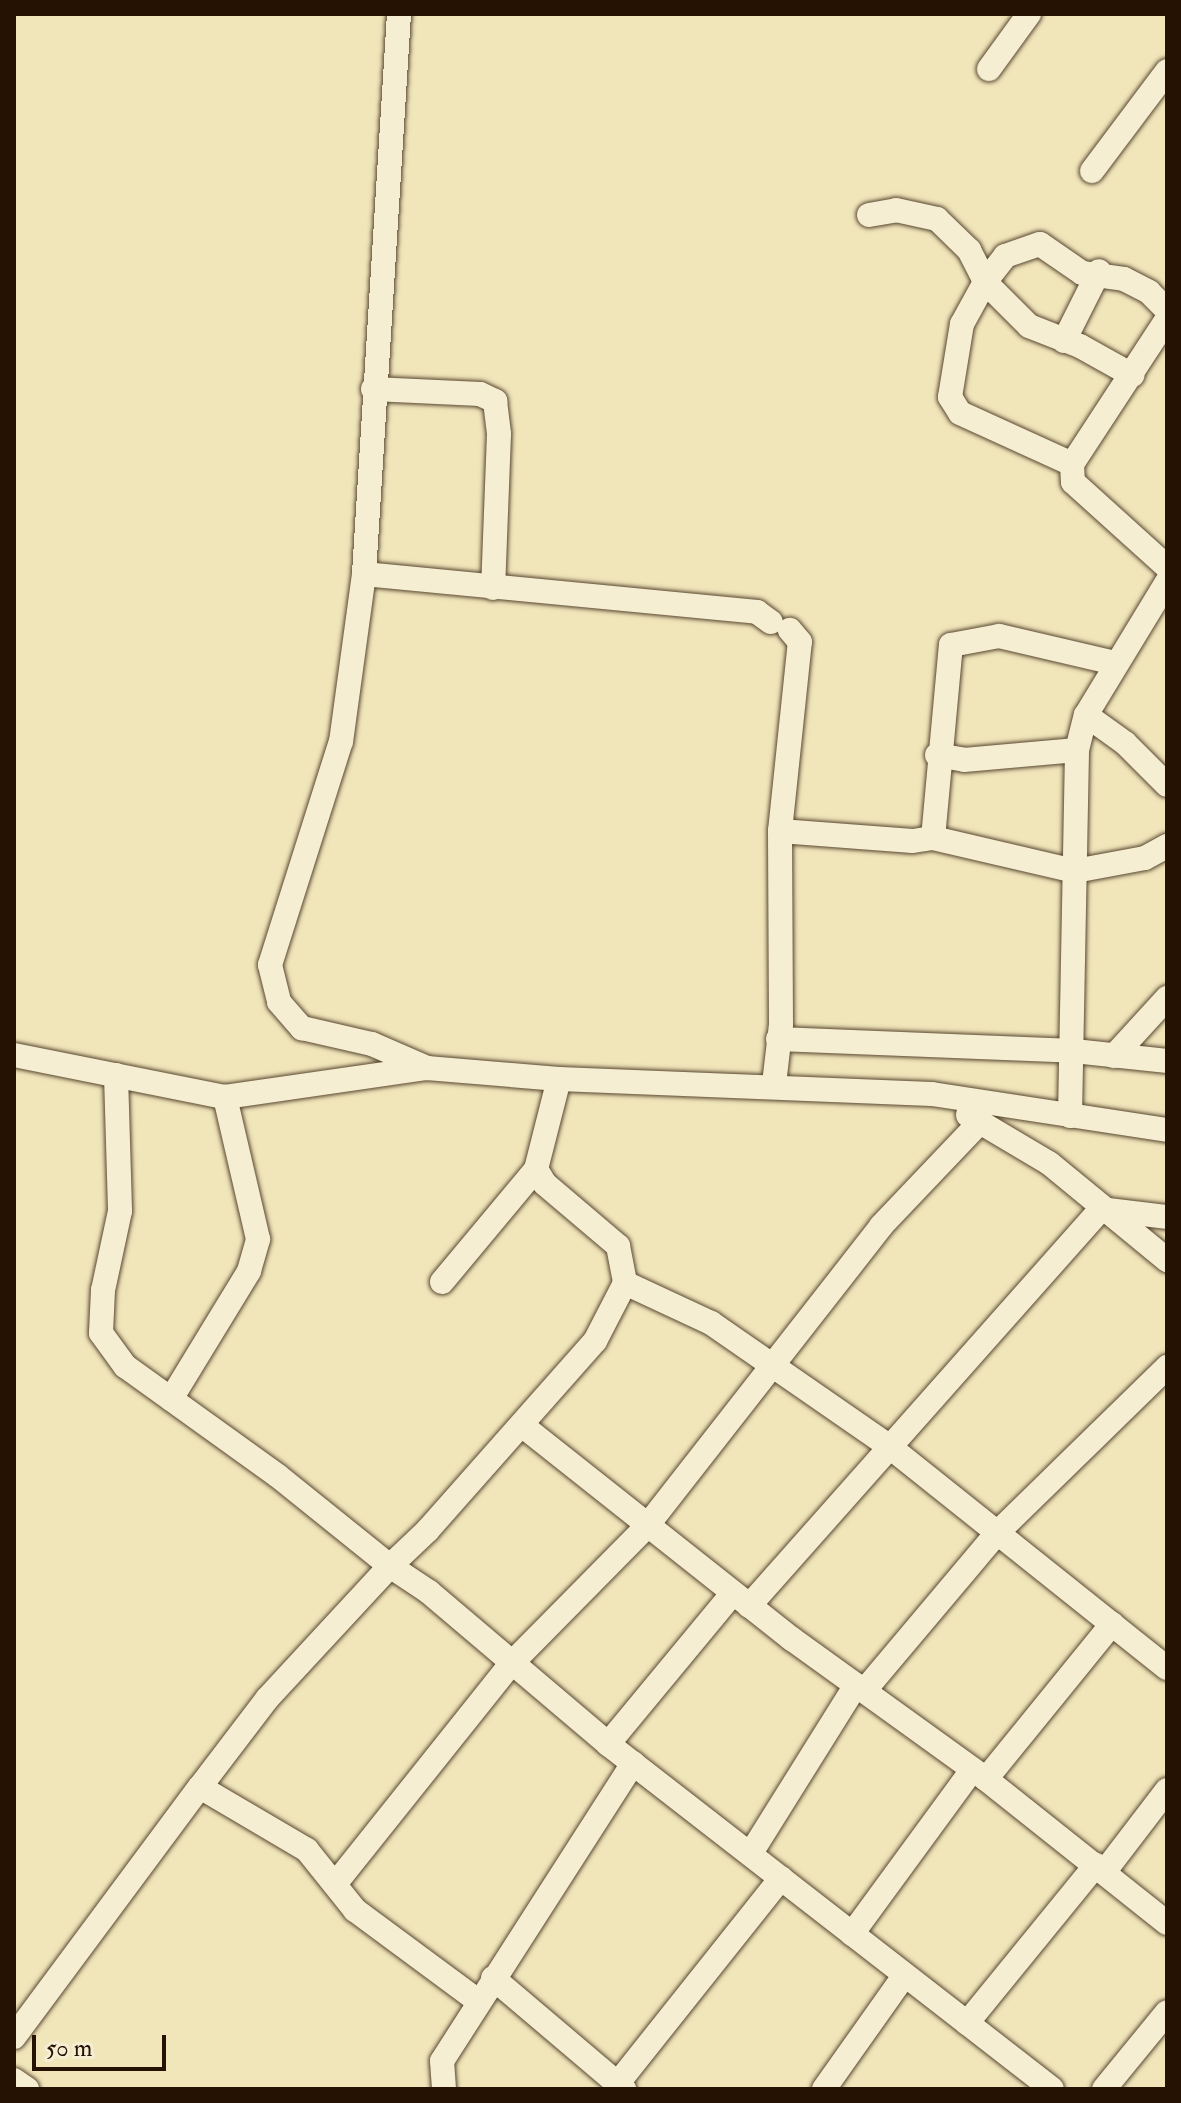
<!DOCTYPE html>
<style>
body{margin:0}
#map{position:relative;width:1181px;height:2103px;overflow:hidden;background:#f1e5ba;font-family:"IM FELL Double Pica",serif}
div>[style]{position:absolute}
.roads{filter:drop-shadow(0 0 2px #584730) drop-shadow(0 0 2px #584730)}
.minor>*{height:24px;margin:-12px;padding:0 12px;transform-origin:12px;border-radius:12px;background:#f6eed2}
span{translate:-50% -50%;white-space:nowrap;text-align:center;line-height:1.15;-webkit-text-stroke:7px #f6eed2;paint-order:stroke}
.frame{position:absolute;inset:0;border:16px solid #251202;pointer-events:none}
.scale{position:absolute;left:32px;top:2035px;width:134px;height:36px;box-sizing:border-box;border:4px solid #251202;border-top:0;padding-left:10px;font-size:24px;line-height:28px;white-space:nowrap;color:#251202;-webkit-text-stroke:6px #f6eed2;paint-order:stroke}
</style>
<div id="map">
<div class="roads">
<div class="minor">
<i style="left:399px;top:14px;width:561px;rotate:93.58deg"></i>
<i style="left:364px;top:574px;width:169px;rotate:97.8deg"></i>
<i style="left:341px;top:741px;width:235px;rotate:107.6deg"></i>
<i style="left:270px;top:965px;width:38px;rotate:76deg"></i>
<i style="left:279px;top:1002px;width:35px;rotate:49deg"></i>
<i style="left:302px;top:1028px;width:72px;rotate:12.9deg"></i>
<i style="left:372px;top:1044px;width:60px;rotate:23.6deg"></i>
<i style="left:989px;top:69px;width:68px;rotate:-54deg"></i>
<i style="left:1092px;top:171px;width:125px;rotate:-53.1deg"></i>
<i style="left:869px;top:215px;width:27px;rotate:-10deg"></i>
<i style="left:896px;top:210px;width:42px;rotate:12.4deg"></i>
<i style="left:937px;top:219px;width:45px;rotate:44.1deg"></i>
<i style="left:969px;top:250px;width:36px;rotate:63deg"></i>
<i style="left:985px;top:282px;width:62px;rotate:45deg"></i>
<i style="left:1029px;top:326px;width:55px;rotate:21.4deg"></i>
<i style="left:1080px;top:346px;width:60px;rotate:29.1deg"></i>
<i style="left:1167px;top:319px;width:173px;rotate:123.2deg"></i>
<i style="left:1072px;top:464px;width:18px;rotate:87deg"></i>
<i style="left:1073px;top:482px;width:127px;rotate:42.1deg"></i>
<i style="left:1064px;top:341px;width:78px;rotate:-63.4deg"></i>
<i style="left:373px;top:389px;width:107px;rotate:2.7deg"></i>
<i style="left:480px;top:394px;width:17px;rotate:25deg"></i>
<i style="left:495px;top:401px;width:33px;rotate:83deg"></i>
<i style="left:499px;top:434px;width:154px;rotate:92.2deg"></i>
<i style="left:1072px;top:464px;width:123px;rotate:-155.5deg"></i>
<i style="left:960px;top:413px;width:19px;rotate:-122deg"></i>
<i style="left:950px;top:397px;width:74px;rotate:-80.7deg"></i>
<i style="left:962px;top:324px;width:48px;rotate:-61.3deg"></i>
<i style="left:985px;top:282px;width:33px;rotate:-52deg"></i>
<i style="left:1005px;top:256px;width:37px;rotate:-19deg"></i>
<i style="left:1040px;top:244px;width:51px;rotate:34.6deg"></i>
<i style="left:1082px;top:273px;width:42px;rotate:8.1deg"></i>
<i style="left:1124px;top:279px;width:28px;rotate:27deg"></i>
<i style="left:1149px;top:292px;width:25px;rotate:45deg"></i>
<i style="left:364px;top:574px;width:395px;rotate:5.5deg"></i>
<i style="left:757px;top:612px;width:17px;rotate:36deg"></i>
<i style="left:1086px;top:715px;width:48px;rotate:35.7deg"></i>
<i style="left:1125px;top:743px;width:59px;rotate:45deg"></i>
<i style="left:937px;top:755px;width:27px;rotate:10deg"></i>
<i style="left:964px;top:760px;width:113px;rotate:-5.1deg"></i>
<i style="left:780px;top:831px;width:190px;rotate:-84deg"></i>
<i style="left:800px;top:642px;width:16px;rotate:-130deg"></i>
<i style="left:933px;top:838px;width:194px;rotate:-84.7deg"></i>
<i style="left:951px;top:645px;width:49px;rotate:-10.6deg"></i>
<i style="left:999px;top:636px;width:119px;rotate:13.1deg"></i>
<i style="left:778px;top:1039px;width:296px;rotate:2.3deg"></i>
<i style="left:1074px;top:1051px;width:94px;rotate:6.1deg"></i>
<i style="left:14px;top:1055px;width:215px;rotate:11.3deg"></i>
<i style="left:225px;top:1097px;width:204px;rotate:-8.2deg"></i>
<i style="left:427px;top:1068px;width:132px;rotate:4.8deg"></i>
<i style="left:559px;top:1079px;width:373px;rotate:2.3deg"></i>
<i style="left:932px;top:1094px;width:238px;rotate:8.7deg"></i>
<i style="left:1114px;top:1056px;width:79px;rotate:-47.6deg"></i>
<i style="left:116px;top:1075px;width:136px;rotate:88.3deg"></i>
<i style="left:120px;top:1211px;width:81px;rotate:102.1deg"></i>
<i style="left:103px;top:1290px;width:43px;rotate:92.7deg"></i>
<i style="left:101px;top:1333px;width:41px;rotate:54deg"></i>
<i style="left:125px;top:1366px;width:188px;rotate:35.7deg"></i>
<i style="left:278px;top:1476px;width:144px;rotate:38.8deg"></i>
<i style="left:390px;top:1566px;width:181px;rotate:132.8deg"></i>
<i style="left:267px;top:1699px;width:111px;rotate:127.3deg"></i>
<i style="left:200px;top:1787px;width:124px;rotate:30.5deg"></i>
<i style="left:307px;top:1850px;width:77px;rotate:51.3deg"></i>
<i style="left:355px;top:1910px;width:153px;rotate:36.5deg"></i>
<i style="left:559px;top:1079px;width:93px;rotate:104.3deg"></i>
<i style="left:536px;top:1169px;width:17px;rotate:59deg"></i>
<i style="left:545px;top:1184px;width:96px;rotate:40.3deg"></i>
<i style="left:618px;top:1246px;width:38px;rotate:79deg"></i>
<i style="left:625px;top:1283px;width:65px;rotate:117.3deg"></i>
<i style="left:595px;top:1341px;width:252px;rotate:131.5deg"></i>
<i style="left:428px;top:1530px;width:52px;rotate:136.5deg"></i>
<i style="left:390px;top:1566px;width:47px;rotate:33.7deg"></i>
<i style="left:429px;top:1592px;width:235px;rotate:40.3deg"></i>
<i style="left:608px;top:1744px;width:562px;rotate:37.85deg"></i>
<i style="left:774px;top:1084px;width:60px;rotate:-83.3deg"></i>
<i style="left:781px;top:1024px;width:193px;rotate:-90.3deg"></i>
<i style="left:780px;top:831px;width:133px;rotate:4.3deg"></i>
<i style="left:913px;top:841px;width:20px;rotate:-9deg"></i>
<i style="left:933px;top:838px;width:146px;rotate:13.1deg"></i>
<i style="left:1075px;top:871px;width:71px;rotate:-10.5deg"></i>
<i style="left:1145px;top:858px;width:25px;rotate:-29deg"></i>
<i style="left:968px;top:1115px;width:94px;rotate:30.7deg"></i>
<i style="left:1049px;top:1163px;width:153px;rotate:39.4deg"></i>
<i style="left:1070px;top:1116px;width:366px;rotate:-88.9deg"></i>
<i style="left:1077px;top:750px;width:36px;rotate:-76deg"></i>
<i style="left:1086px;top:715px;width:156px;rotate:-58.7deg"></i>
<i style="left:442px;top:1282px;width:147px;rotate:-50.2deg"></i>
<i style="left:625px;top:1283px;width:95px;rotate:24.9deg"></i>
<i style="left:711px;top:1323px;width:218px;rotate:34.7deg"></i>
<i style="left:890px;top:1447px;width:354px;rotate:38.6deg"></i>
<i style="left:171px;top:1399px;width:150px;rotate:-58.6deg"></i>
<i style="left:249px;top:1271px;width:33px;rotate:-74deg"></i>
<i style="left:258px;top:1239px;width:146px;rotate:-103.1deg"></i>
<i style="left:523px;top:1426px;width:343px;rotate:38.4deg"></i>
<i style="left:792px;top:1639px;width:239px;rotate:35.8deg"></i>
<i style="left:986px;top:1779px;width:231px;rotate:38.5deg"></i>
<i style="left:749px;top:1606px;width:531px;rotate:-48.44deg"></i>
<i style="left:1101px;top:1209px;width:66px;rotate:6.9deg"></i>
<i style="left:864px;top:1691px;width:207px;rotate:-49.9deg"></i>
<i style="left:997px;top:1533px;width:238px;rotate:-44.3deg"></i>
<i style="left:608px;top:1744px;width:196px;rotate:-50.4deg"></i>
<i style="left:986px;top:1779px;width:200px;rotate:-50.9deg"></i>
<i style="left:751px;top:1853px;width:198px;rotate:-58deg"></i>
<i style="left:1105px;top:1871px;width:102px;rotate:-52.6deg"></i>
<i style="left:336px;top:1883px;width:280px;rotate:-51.4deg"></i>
<i style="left:511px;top:1664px;width:194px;rotate:-45.4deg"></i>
<i style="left:647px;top:1526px;width:380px;rotate:-52deg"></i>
<i style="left:881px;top:1226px;width:144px;rotate:-46.4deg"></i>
<i style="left:852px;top:1934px;width:203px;rotate:-53.8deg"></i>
<i style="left:493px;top:1978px;width:172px;rotate:40.3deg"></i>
<i style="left:967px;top:2023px;width:204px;rotate:-50.8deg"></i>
<i style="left:14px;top:2037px;width:312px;rotate:-53.4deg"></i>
<i style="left:14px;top:2080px;width:16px;rotate:35deg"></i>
<i style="left:618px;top:2083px;width:262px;rotate:-51.5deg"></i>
<i style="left:444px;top:2089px;width:28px;rotate:-94deg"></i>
<i style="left:442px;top:2061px;width:354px;rotate:-57.3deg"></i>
<i style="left:824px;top:2089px;width:138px;rotate:-54.7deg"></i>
<i style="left:1104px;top:2089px;width:99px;rotate:-50.7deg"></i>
</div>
</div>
<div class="frame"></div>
<div class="scale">50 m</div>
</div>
